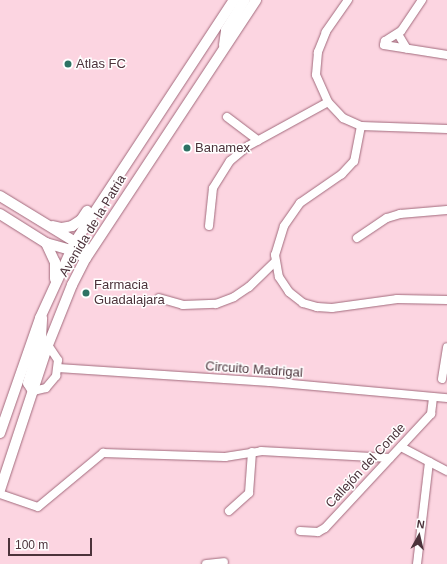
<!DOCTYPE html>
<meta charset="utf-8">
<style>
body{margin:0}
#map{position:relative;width:447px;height:564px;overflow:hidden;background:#fcd5e1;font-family:Arial,sans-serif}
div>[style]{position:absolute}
.roads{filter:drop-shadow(0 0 1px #a26a7c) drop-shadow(0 0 1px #a26a7c)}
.minor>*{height:8px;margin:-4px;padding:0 4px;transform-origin:4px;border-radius:4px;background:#fff}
.major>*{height:10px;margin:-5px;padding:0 5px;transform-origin:5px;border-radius:5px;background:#fff}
.dots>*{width:11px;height:11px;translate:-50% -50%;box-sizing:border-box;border:2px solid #fff;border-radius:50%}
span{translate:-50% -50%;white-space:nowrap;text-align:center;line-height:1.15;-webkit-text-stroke:3px #fff;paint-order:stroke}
.poi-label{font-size:13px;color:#4c333b}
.left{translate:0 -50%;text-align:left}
.street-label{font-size:13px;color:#4c333b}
.north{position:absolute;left:399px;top:516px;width:40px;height:40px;-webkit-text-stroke:3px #fff;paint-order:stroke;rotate:8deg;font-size:11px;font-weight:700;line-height:16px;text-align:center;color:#4c333b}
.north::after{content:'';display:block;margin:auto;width:14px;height:18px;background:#4c333b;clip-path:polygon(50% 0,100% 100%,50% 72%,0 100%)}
.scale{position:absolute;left:8px;top:538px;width:84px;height:18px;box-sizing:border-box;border:2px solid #4c333b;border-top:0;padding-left:5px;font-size:12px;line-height:14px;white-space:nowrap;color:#4c333b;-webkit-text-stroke:3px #fff;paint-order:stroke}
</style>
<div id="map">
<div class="roads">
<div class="minor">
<i style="left:348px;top:0;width:39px;rotate:125deg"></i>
<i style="left:326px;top:32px;width:22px;rotate:112deg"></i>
<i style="left:318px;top:52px;width:23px;rotate:95deg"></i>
<i style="left:316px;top:75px;width:30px;rotate:66deg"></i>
<i style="left:328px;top:102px;width:22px;rotate:47deg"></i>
<i style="left:343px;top:118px;width:20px;rotate:24deg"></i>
<i style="left:361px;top:126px;width:86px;rotate:2deg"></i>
<i style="left:422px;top:0;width:37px;rotate:124deg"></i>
<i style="left:401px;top:31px;width:19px;rotate:148deg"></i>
<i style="left:385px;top:41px;width:4px;rotate:104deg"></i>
<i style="left:384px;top:45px;width:64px;rotate:9deg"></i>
<i style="left:398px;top:34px;width:17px;rotate:59deg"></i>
<i style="left:227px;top:117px;width:39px;rotate:37deg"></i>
<i style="left:361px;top:126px;width:36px;rotate:101deg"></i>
<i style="left:354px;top:161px;width:18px;rotate:133deg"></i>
<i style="left:342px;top:174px;width:51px;rotate:145.4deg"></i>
<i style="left:300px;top:203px;width:28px;rotate:125deg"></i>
<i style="left:284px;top:226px;width:30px;rotate:107deg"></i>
<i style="left:275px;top:255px;width:22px;rotate:80deg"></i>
<i style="left:279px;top:277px;width:18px;rotate:56deg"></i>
<i style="left:289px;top:292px;width:18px;rotate:38deg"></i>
<i style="left:303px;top:303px;width:15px;rotate:16deg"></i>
<i style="left:317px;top:307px;width:15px;rotate:4deg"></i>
<i style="left:332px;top:308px;width:66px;rotate:-7.9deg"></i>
<i style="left:397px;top:299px;width:50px;rotate:1.1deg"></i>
<i style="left:209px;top:226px;width:38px;rotate:-84deg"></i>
<i style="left:213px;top:188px;width:32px;rotate:-58deg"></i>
<i style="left:230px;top:161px;width:23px;rotate:-40deg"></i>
<i style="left:248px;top:146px;width:91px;rotate:-28.8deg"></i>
<i style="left:357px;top:238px;width:36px;rotate:-34deg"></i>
<i style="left:387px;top:218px;width:14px;rotate:-17deg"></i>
<i style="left:400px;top:214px;width:47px;rotate:-4.9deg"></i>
<i style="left:159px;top:298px;width:25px;rotate:16deg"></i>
<i style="left:183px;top:305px;width:33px;rotate:-2deg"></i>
<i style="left:216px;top:304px;width:19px;rotate:-21deg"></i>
<i style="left:234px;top:297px;width:18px;rotate:-34deg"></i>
<i style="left:249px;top:287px;width:35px;rotate:-44deg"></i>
<i style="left:58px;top:368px;width:212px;rotate:3.8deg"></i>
<i style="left:270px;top:382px;width:178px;rotate:5.2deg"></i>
<i style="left:442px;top:379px;width:32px;rotate:-81deg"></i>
<i style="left:33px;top:391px;width:13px;rotate:-13deg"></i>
<i style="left:46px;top:388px;width:16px;rotate:-50deg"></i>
<i style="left:56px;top:376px;width:16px;rotate:-83deg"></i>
<i style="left:58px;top:360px;width:18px;rotate:-124deg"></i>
<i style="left:401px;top:447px;width:52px;rotate:27.6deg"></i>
<i style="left:0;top:494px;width:40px;rotate:18.9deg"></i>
<i style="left:38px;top:507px;width:85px;rotate:-39.7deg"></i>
<i style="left:103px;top:453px;width:122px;rotate:1.9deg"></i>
<i style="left:225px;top:457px;width:36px;rotate:-9deg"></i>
<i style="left:261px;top:451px;width:129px;rotate:3.1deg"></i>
<i style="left:229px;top:511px;width:27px;rotate:-42deg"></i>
<i style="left:249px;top:493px;width:41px;rotate:-85.8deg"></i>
<i style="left:300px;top:531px;width:18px;rotate:3deg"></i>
<i style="left:318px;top:532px;width:8px;rotate:-30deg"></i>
<i style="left:325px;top:528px;width:156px;rotate:-47.1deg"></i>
<i style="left:431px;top:414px;width:16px;rotate:-83deg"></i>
<i style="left:206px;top:564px;width:18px;rotate:-6deg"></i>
<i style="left:417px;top:564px;width:103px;rotate:-83.3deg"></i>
</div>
<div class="major">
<i style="left:224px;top:45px;width:15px;rotate:-82deg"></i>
<i style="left:226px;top:30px;width:36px;rotate:-58deg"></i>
<i style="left:0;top:196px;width:105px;rotate:31.4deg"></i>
<i style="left:0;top:214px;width:54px;rotate:32.2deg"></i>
<i style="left:46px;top:243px;width:26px;rotate:16deg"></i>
<i style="left:71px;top:250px;width:17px;rotate:28deg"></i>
<i style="left:53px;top:226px;width:9px;rotate:13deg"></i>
<i style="left:62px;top:228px;width:10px;rotate:-11deg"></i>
<i style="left:72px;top:226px;width:11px;rotate:-34deg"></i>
<i style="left:81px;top:220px;width:11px;rotate:-56deg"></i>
<i style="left:46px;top:243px;width:21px;rotate:65deg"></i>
<i style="left:55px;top:262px;width:17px;rotate:90deg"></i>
<i style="left:33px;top:391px;width:9px;rotate:-122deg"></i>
<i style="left:28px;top:383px;width:46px;rotate:-73.5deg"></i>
<i style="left:41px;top:339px;width:21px;rotate:-87deg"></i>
<i style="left:0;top:433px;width:122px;rotate:-70.8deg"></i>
<i style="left:40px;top:318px;width:84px;rotate:-65.3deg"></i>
<i style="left:75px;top:242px;width:290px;rotate:-56.7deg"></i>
<i style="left:0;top:490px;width:153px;rotate:-71.7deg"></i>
<i style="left:48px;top:345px;width:65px;rotate:-68.2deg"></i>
<i style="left:72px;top:285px;width:30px;rotate:-63deg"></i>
<i style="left:86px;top:258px;width:309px;rotate:-56.6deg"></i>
</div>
</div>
<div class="dots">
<i style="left:68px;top:64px;background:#2e7264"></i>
<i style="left:187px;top:148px;background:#2e7264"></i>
<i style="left:86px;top:293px;background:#2e7264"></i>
</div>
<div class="poi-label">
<span class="left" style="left:76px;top:64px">Atlas FC</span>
<span class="left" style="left:195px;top:148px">Banamex</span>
<span class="left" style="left:94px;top:293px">Farmacia<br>Guadalajara</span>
</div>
<div class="street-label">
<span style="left:93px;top:226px;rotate:-59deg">Avenida de la Patria</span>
<span style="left:254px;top:370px;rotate:4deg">Circuito Madrigal</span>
<span style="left:366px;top:466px;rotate:-47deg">Callejón del Conde</span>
</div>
<div class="north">N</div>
<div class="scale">100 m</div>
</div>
